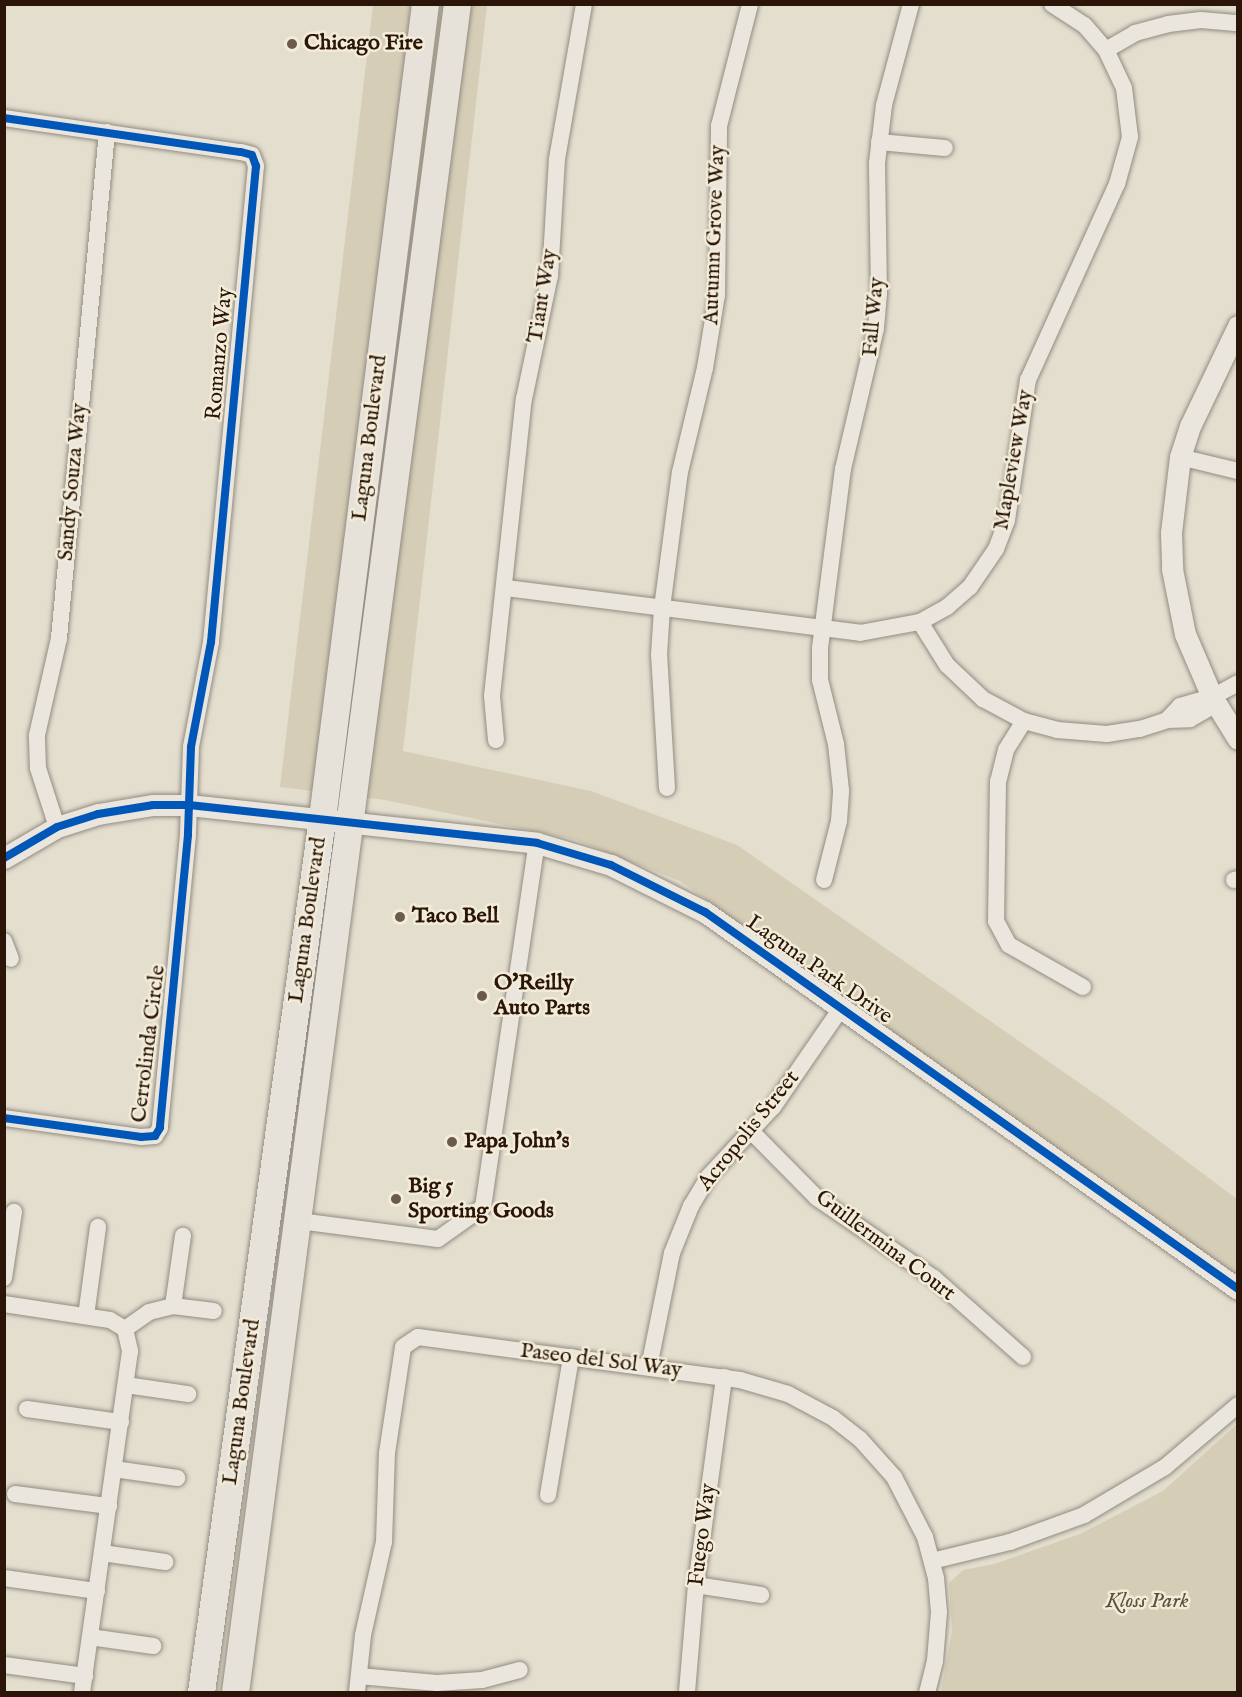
<!DOCTYPE html>
<style>
body{margin:0}
#map{position:relative;width:1242px;height:1697px;overflow:hidden;background:#e3dece;font-family:"IM FELL English",serif}
div>[style]{position:absolute}
.green>*{inset:0;background:#d6cdb7}
.roads{filter:drop-shadow(0 0 2px #928c81) drop-shadow(0 0 2px #928c81)}
.minor>*{height:16px;margin:-8px;padding:0 8px;transform-origin:8px;border-radius:8px;background:#eae6de}
.tertiary>*{height:21px;margin:-10.5px;padding:0 10.5px;transform-origin:10.5px;border-radius:10.5px;background:#eae6de}
.primary>*{height:27px;margin:-13.5px;padding:0 13.5px;transform-origin:13.5px;border-radius:13.5px;background:#e6e2d9}
.cycleway>*{height:8px;margin:-4px;padding:0 4px;transform-origin:4px;border-radius:4px;background:#0057b8}
.dots>*{width:16px;height:16px;translate:-50% -50%;box-sizing:border-box;border:3px solid #f3ecd9;border-radius:50%}
span{translate:-50% -50%;white-space:nowrap;text-align:center;line-height:1.15;-webkit-text-stroke:5px #f3ecd9;paint-order:stroke}
.poi-label{font-size:22px;color:#2a1508;font-weight:700}
.left{translate:0 -50%;text-align:left}
.street-label{font-size:22px;color:#2a1508}
.park-label{font-size:22px;color:#62503f;font-style:italic}
.frame{position:absolute;inset:0;border:6px solid #2a1508;pointer-events:none}
</style>
<div id="map">
<div class="green">
<i style="clip-path:polygon(373px 5px,487px 5px,403px 751px,591px 791px,737px 845px,1111px 1105px,1237px 1199px,1237px 1279px,680px 881px,576px 840px,385px 800px,280px 787px)"></i>
<i style="clip-path:polygon(1237px 1424px,1237px 1692px,941px 1692px,952px 1631px,949px 1583px,963px 1570px,994px 1564px,1080px 1534px,1163px 1491px)"></i>
</div>
<div class="roads">
<div class="minor">
<i style="left:1106px;top:50px;width:34px;rotate:-30deg"></i>
<i style="left:1135px;top:33px;width:34px;rotate:-15deg"></i>
<i style="left:1168px;top:24px;width:33px;rotate:-7deg"></i>
<i style="left:1201px;top:20px;width:37px;rotate:5deg"></i>
<i style="left:4px;top:118px;width:239px;rotate:8.2deg"></i>
<i style="left:241px;top:152px;width:11px;rotate:15deg"></i>
<i style="left:252px;top:155px;width:12px;rotate:70deg"></i>
<i style="left:256px;top:166px;width:478px;rotate:95.4deg"></i>
<i style="left:211px;top:642px;width:107px;rotate:100.8deg"></i>
<i style="left:191px;top:747px;width:88px;rotate:92deg"></i>
<i style="left:188px;top:835px;width:294px;rotate:95.5deg"></i>
<i style="left:160px;top:1128px;width:9px;rotate:122deg"></i>
<i style="left:155px;top:1136px;width:14px;rotate:176deg"></i>
<i style="left:141px;top:1137px;width:138px;rotate:-172.1deg"></i>
<i style="left:879px;top:142px;width:66px;rotate:5.2deg"></i>
<i style="left:1180px;top:457px;width:60px;rotate:13.6deg"></i>
<i style="left:506px;top:588px;width:357px;rotate:7.2deg"></i>
<i style="left:860px;top:633px;width:61px;rotate:-10.4deg"></i>
<i style="left:920px;top:622px;width:31px;rotate:-29deg"></i>
<i style="left:947px;top:607px;width:30px;rotate:-41deg"></i>
<i style="left:970px;top:587px;width:46px;rotate:-55.6deg"></i>
<i style="left:996px;top:549px;width:31px;rotate:-69deg"></i>
<i style="left:1007px;top:520px;width:142px;rotate:-81.5deg"></i>
<i style="left:1028px;top:380px;width:215px;rotate:-65.6deg"></i>
<i style="left:1117px;top:184px;width:49px;rotate:-74.5deg"></i>
<i style="left:1130px;top:137px;width:49px;rotate:-97deg"></i>
<i style="left:1124px;top:88px;width:42px;rotate:-115.3deg"></i>
<i style="left:1106px;top:50px;width:33px;rotate:-131deg"></i>
<i style="left:1084px;top:25px;width:38px;rotate:-147deg"></i>
<i style="left:920px;top:622px;width:51px;rotate:57.9deg"></i>
<i style="left:947px;top:665px;width:50px;rotate:43.4deg"></i>
<i style="left:983px;top:699px;width:47px;rotate:28.2deg"></i>
<i style="left:1024px;top:721px;width:34px;rotate:15deg"></i>
<i style="left:1057px;top:730px;width:50px;rotate:4.6deg"></i>
<i style="left:1107px;top:734px;width:33px;rotate:-9deg"></i>
<i style="left:1140px;top:729px;width:28px;rotate:-18deg"></i>
<i style="left:1167px;top:720px;width:19px;rotate:-47deg"></i>
<i style="left:1180px;top:706px;width:33px;rotate:-16deg"></i>
<i style="left:1212px;top:697px;width:30px;rotate:-28deg"></i>
<i style="left:1167px;top:720px;width:23px;rotate:-2deg"></i>
<i style="left:1190px;top:719px;width:20px;rotate:-30deg"></i>
<i style="left:1207px;top:709px;width:13px;rotate:-67deg"></i>
<i style="left:1024px;top:721px;width:34px;rotate:122deg"></i>
<i style="left:1006px;top:750px;width:32px;rotate:104deg"></i>
<i style="left:998px;top:781px;width:140px;rotate:90.8deg"></i>
<i style="left:996px;top:921px;width:27px;rotate:62deg"></i>
<i style="left:1009px;top:945px;width:85px;rotate:29.6deg"></i>
<i style="left:496px;top:740px;width:44px;rotate:-95.2deg"></i>
<i style="left:492px;top:696px;width:299px;rotate:-83.9deg"></i>
<i style="left:524px;top:399px;width:126px;rotate:-78.1deg"></i>
<i style="left:550px;top:276px;width:117px;rotate:-86.6deg"></i>
<i style="left:557px;top:159px;width:157px;rotate:-80.1deg"></i>
<i style="left:667px;top:788px;width:133px;rotate:-93.4deg"></i>
<i style="left:659px;top:655px;width:47px;rotate:-86.3deg"></i>
<i style="left:662px;top:608px;width:137px;rotate:-82.5deg"></i>
<i style="left:680px;top:472px;width:107px;rotate:-76.5deg"></i>
<i style="left:705px;top:368px;width:74px;rotate:-80.7deg"></i>
<i style="left:717px;top:295px;width:169px;rotate:-89.3deg"></i>
<i style="left:719px;top:126px;width:126px;rotate:-75.7deg"></i>
<i style="left:57px;top:827px;width:62px;rotate:-107.9deg"></i>
<i style="left:38px;top:768px;width:33px;rotate:-92deg"></i>
<i style="left:37px;top:735px;width:99px;rotate:-77.2deg"></i>
<i style="left:59px;top:638px;width:508px;rotate:-84.58deg"></i>
<i style="left:824px;top:880px;width:61px;rotate:-75.7deg"></i>
<i style="left:839px;top:821px;width:31px;rotate:-86deg"></i>
<i style="left:841px;top:790px;width:46px;rotate:-96.2deg"></i>
<i style="left:836px;top:744px;width:66px;rotate:-104deg"></i>
<i style="left:820px;top:680px;width:32px;rotate:-90deg"></i>
<i style="left:820px;top:648px;width:180px;rotate:-82.7deg"></i>
<i style="left:843px;top:469px;width:145px;rotate:-76.8deg"></i>
<i style="left:876px;top:328px;width:35px;rotate:-85deg"></i>
<i style="left:879px;top:293px;width:130px;rotate:-90.9deg"></i>
<i style="left:877px;top:163px;width:58px;rotate:-83.1deg"></i>
<i style="left:884px;top:105px;width:105px;rotate:-75deg"></i>
<i style="left:1234px;top:880px;width:4px;rotate:-14deg"></i>
<i style="left:4px;top:941px;width:19px;rotate:69deg"></i>
<i style="left:751px;top:1131px;width:94px;rotate:45.4deg"></i>
<i style="left:817px;top:1198px;width:142px;rotate:34.4deg"></i>
<i style="left:934px;top:1278px;width:119px;rotate:41.6deg"></i>
<i style="left:299px;top:1221px;width:140px;rotate:7.4deg"></i>
<i style="left:438px;top:1239px;width:55px;rotate:-35.4deg"></i>
<i style="left:483px;top:1207px;width:368px;rotate:-81.6deg"></i>
<i style="left:4px;top:1278px;width:67px;rotate:-81.4deg"></i>
<i style="left:4px;top:1304px;width:107px;rotate:8.6deg"></i>
<i style="left:110px;top:1320px;width:17px;rotate:31deg"></i>
<i style="left:125px;top:1329px;width:23px;rotate:77deg"></i>
<i style="left:130px;top:1351px;width:344px;rotate:98deg"></i>
<i style="left:173px;top:1306px;width:71px;rotate:-81.9deg"></i>
<i style="left:86px;top:1316px;width:90px;rotate:-82.3deg"></i>
<i style="left:125px;top:1329px;width:29px;rotate:-35deg"></i>
<i style="left:149px;top:1312px;width:25px;rotate:-14deg"></i>
<i style="left:173px;top:1306px;width:41px;rotate:7deg"></i>
<i style="left:649px;top:1367px;width:116px;rotate:-78.6deg"></i>
<i style="left:672px;top:1253px;width:51px;rotate:-68deg"></i>
<i style="left:691px;top:1206px;width:35px;rotate:-59deg"></i>
<i style="left:709px;top:1176px;width:94px;rotate:-47.2deg"></i>
<i style="left:773px;top:1107px;width:121px;rotate:-55.4deg"></i>
<i style="left:126px;top:1385px;width:63px;rotate:8.3deg"></i>
<i style="left:27px;top:1409px;width:95px;rotate:7.9deg"></i>
<i style="left:114px;top:1469px;width:64px;rotate:8.1deg"></i>
<i style="left:15px;top:1494px;width:95px;rotate:7.3deg"></i>
<i style="left:548px;top:1495px;width:140px;rotate:-80.5deg"></i>
<i style="left:102px;top:1553px;width:64px;rotate:8.1deg"></i>
<i style="left:932px;top:1561px;width:80px;rotate:-13.7deg"></i>
<i style="left:1010px;top:1542px;width:79px;rotate:-20deg"></i>
<i style="left:1084px;top:1515px;width:94px;rotate:-30.7deg"></i>
<i style="left:1165px;top:1467px;width:96px;rotate:-40.3deg"></i>
<i style="left:4px;top:1578px;width:94px;rotate:8deg"></i>
<i style="left:696px;top:1585px;width:66px;rotate:8.7deg"></i>
<i style="left:90px;top:1637px;width:64px;rotate:8.1deg"></i>
<i style="left:4px;top:1665px;width:82px;rotate:7.7deg"></i>
<i style="left:359px;top:1676px;width:78px;rotate:5.1deg"></i>
<i style="left:437px;top:1683px;width:45px;rotate:-3.8deg"></i>
<i style="left:482px;top:1680px;width:39px;rotate:-15deg"></i>
<i style="left:357px;top:1692px;width:57px;rotate:-84deg"></i>
<i style="left:363px;top:1635px;width:95px;rotate:-77.3deg"></i>
<i style="left:384px;top:1542px;width:89px;rotate:-88.1deg"></i>
<i style="left:387px;top:1453px;width:107px;rotate:-81.4deg"></i>
<i style="left:403px;top:1347px;width:18px;rotate:-34deg"></i>
<i style="left:418px;top:1337px;width:325px;rotate:7.6deg"></i>
<i style="left:740px;top:1380px;width:50px;rotate:16.3deg"></i>
<i style="left:788px;top:1394px;width:51px;rotate:28.1deg"></i>
<i style="left:833px;top:1418px;width:34px;rotate:38deg"></i>
<i style="left:860px;top:1439px;width:51px;rotate:48.2deg"></i>
<i style="left:894px;top:1477px;width:68px;rotate:62.7deg"></i>
<i style="left:925px;top:1537px;width:42px;rotate:75deg"></i>
<i style="left:936px;top:1578px;width:34px;rotate:85deg"></i>
<i style="left:939px;top:1612px;width:49px;rotate:94.7deg"></i>
<i style="left:935px;top:1661px;width:32px;rotate:104deg"></i>
<i style="left:687px;top:1692px;width:107px;rotate:-85.2deg"></i>
<i style="left:696px;top:1585px;width:210px;rotate:-82.3deg"></i>
</div>
<div class="tertiary">
<i style="left:1238px;top:326px;width:111px;rotate:115.6deg"></i>
<i style="left:1190px;top:426px;width:33px;rotate:108deg"></i>
<i style="left:1180px;top:457px;width:77px;rotate:96.8deg"></i>
<i style="left:1171px;top:533px;width:36px;rotate:88deg"></i>
<i style="left:1172px;top:569px;width:66px;rotate:78.7deg"></i>
<i style="left:1185px;top:634px;width:69px;rotate:66.8deg"></i>
<i style="left:1212px;top:697px;width:49px;rotate:58.2deg"></i>
<i style="left:4px;top:858px;width:61px;rotate:-30.3deg"></i>
<i style="left:57px;top:827px;width:43px;rotate:-17.6deg"></i>
<i style="left:98px;top:814px;width:56px;rotate:-9.3deg"></i>
<i style="left:153px;top:805px;width:36px"></i>
<i style="left:189px;top:805px;width:350px;rotate:6.2deg"></i>
<i style="left:537px;top:843px;width:77px;rotate:16.6deg"></i>
<i style="left:611px;top:865px;width:105px;rotate:26.6deg"></i>
<i style="left:705px;top:912px;width:653px;rotate:35.27deg"></i>
</div>
<div class="primary">
<i style="left:201px;top:1692px;width:882px;rotate:-82.12deg"></i>
<i style="left:322px;top:818px;width:820px;rotate:-82.79deg"></i>
<i style="left:235px;top:1692px;width:1703px;rotate:-82.51deg"></i>
</div>
</div>
<div class="cycleway">
<i style="left:4px;top:118px;width:239px;rotate:8.2deg"></i>
<i style="left:241px;top:152px;width:11px;rotate:15deg"></i>
<i style="left:252px;top:155px;width:12px;rotate:70deg"></i>
<i style="left:256px;top:166px;width:478px;rotate:95.4deg"></i>
<i style="left:211px;top:642px;width:107px;rotate:100.8deg"></i>
<i style="left:191px;top:747px;width:88px;rotate:92deg"></i>
<i style="left:188px;top:835px;width:294px;rotate:95.5deg"></i>
<i style="left:160px;top:1128px;width:9px;rotate:122deg"></i>
<i style="left:155px;top:1136px;width:14px;rotate:176deg"></i>
<i style="left:141px;top:1137px;width:138px;rotate:-172.1deg"></i>
<i style="left:4px;top:858px;width:61px;rotate:-30.3deg"></i>
<i style="left:57px;top:827px;width:43px;rotate:-17.6deg"></i>
<i style="left:98px;top:814px;width:56px;rotate:-9.3deg"></i>
<i style="left:153px;top:805px;width:36px"></i>
<i style="left:189px;top:805px;width:350px;rotate:6.2deg"></i>
<i style="left:537px;top:843px;width:77px;rotate:16.6deg"></i>
<i style="left:611px;top:865px;width:105px;rotate:26.6deg"></i>
<i style="left:705px;top:912px;width:653px;rotate:35.27deg"></i>
</div>
<div class="dots">
<i style="left:292px;top:44px;background:#6b5b4d"></i>
<i style="left:400px;top:917px;background:#6b5b4d"></i>
<i style="left:482px;top:996px;background:#6b5b4d"></i>
<i style="left:452px;top:1142px;background:#6b5b4d"></i>
<i style="left:396px;top:1199px;background:#6b5b4d"></i>
</div>
<div class="poi-label">
<span class="left" style="left:304px;top:44px">Chicago Fire</span>
<span class="left" style="left:412px;top:917px">Taco Bell</span>
<span class="left" style="left:494px;top:996px">O'Reilly<br>Auto Parts</span>
<span class="left" style="left:464px;top:1142px">Papa John's</span>
<span class="left" style="left:408px;top:1199px">Big 5<br>Sporting Goods</span>
</div>
<div class="street-label">
<span style="left:715px;top:235px;rotate:-88deg">Autumn Grove Way</span>
<span style="left:543px;top:296px;rotate:-81deg">Tiant Way</span>
<span style="left:874px;top:317px;rotate:-85deg">Fall Way</span>
<span style="left:220px;top:354px;rotate:-85deg">Romanzo Way</span>
<span style="left:370px;top:438px;rotate:-83deg">Laguna Boulevard</span>
<span style="left:1014px;top:460px;rotate:-80deg">Mapleview Way</span>
<span style="left:73px;top:482px;rotate:-85deg">Sandy Souza Way</span>
<span style="left:308px;top:920px;rotate:-82deg">Laguna Boulevard</span>
<span style="left:819px;top:970px;rotate:35deg">Laguna Park Drive</span>
<span style="left:149px;top:1044px;rotate:-83deg">Cerrolinda Circle</span>
<span style="left:749px;top:1131px;rotate:-51deg">Acropolis Street</span>
<span style="left:885px;top:1246px;rotate:37deg">Guillermina Court</span>
<span style="left:601px;top:1361px;rotate:7deg">Paseo del Sol Way</span>
<span style="left:242px;top:1402px;rotate:-82deg">Laguna Boulevard</span>
<span style="left:703px;top:1535px;rotate:-83deg">Fuego Way</span>
</div>
<div class="park-label">
<span style="left:1147px;top:1602px">Kloss Park</span>
</div>
<div class="frame"></div>
</div>
